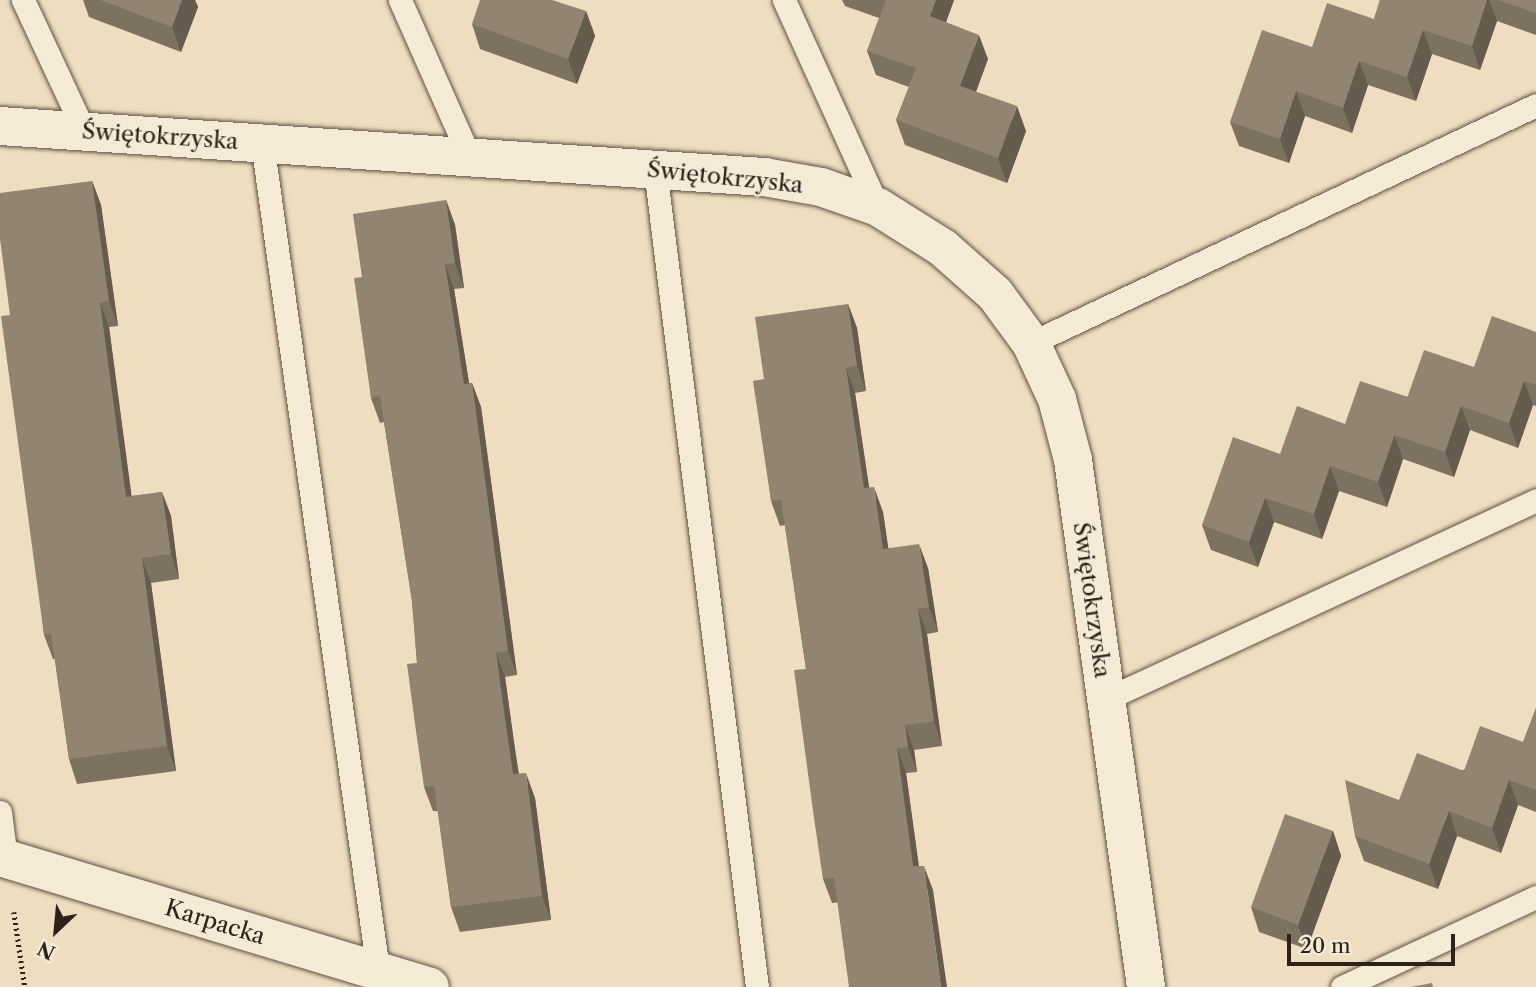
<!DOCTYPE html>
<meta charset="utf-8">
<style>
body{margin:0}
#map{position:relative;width:1536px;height:987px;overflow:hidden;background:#eedebf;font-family:"Libre Caslon Text",serif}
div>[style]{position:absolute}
.path>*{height:4.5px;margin-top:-2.25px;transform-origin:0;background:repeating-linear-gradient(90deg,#2d221a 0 2px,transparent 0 5.5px)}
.roads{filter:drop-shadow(0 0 2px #5d5143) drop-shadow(0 0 2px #5d5143)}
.lane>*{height:23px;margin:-11.5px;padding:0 11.5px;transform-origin:11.5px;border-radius:11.5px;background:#f4ead5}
.street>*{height:38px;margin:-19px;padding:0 19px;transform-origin:19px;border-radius:19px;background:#f4ead5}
.wall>*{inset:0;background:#7d7260}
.shaded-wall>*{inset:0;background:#665c4e}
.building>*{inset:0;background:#918470}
span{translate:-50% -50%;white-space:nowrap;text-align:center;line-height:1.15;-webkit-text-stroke:5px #f4ead5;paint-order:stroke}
.street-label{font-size:23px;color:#2d221a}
.north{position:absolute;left:21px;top:896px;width:70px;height:70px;-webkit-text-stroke:5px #f4ead5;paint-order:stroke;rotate:206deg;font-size:19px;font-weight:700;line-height:28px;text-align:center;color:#2d221a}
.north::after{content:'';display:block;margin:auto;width:24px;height:32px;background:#2d221a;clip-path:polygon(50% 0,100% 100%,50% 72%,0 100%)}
.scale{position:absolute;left:1287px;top:934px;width:168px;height:32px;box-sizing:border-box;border:4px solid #2d221a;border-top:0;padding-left:9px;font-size:21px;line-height:24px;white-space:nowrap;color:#2d221a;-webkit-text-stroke:5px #f4ead5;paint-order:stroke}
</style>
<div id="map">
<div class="path">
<i style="left:14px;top:912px;width:76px;rotate:81.7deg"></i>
</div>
<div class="roads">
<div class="lane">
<i style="left:23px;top:0;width:145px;rotate:65deg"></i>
<i style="left:400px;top:0;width:171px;rotate:66.1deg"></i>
<i style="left:784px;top:0;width:227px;rotate:65.6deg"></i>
<i style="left:262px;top:142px;width:837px;rotate:82.03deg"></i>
<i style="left:655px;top:169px;width:824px;rotate:82.89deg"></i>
<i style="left:1031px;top:343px;width:558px;rotate:-25.23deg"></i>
<i style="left:1106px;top:699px;width:474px;rotate:-24.8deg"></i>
<i style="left:0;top:812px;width:47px;rotate:82.7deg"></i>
<i style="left:1342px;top:987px;width:214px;rotate:-24.9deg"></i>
</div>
<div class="street">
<i style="left:0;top:126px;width:766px;rotate:3.82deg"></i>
<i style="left:764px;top:177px;width:58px;rotate:10deg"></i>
<i style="left:821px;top:187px;width:60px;rotate:19.3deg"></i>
<i style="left:878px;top:207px;width:77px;rotate:32.2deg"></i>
<i style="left:943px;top:248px;width:69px;rotate:41.5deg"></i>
<i style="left:995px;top:294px;width:61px;rotate:53.7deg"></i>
<i style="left:1031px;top:343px;width:62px;rotate:65.1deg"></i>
<i style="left:1057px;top:399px;width:63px;rotate:75.3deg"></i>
<i style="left:1073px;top:460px;width:532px;rotate:82.11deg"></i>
<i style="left:0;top:857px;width:449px;rotate:16.8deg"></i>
</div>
</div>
<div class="wall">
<i style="clip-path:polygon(83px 0,195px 0,198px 7px,181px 52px,89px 17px)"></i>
<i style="clip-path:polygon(842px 0,954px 0,946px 22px,988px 59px,976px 92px,1026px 131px,1007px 183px,905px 145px,896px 120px,909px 87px,876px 75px,867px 51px,879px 18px,845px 6px)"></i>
<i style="clip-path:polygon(1380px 0,1536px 0,1536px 35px,1497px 21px,1480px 70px,1432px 54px,1416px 101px,1368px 85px,1352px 133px,1305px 116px,1289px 163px,1239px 146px,1230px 122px,1312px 47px,1374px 19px)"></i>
<i style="clip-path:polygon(586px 11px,595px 36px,577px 84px,480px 49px,472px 24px)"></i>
<i style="clip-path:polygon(92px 181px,101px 205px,118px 326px,109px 327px,131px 496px,162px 492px,171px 516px,179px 579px,151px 583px,176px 771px,77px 784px,69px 759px,55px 659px,53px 659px,44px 635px,10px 315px)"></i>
<i style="clip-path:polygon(446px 200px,455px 225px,464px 288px,454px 289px,469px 383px,472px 383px,481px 407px,517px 675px,505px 677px,513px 737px,519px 774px,535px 798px,551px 920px,460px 932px,451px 907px,438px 811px,433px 811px,424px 787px,417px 663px,412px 601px,384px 422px,380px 423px,371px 398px,362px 277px)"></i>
<i style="clip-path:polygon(848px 304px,857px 328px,866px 391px,855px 393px,869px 488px,883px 512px,888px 548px,928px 568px,938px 632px,927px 634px,942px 746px,914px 750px,917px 772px,906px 773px,919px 866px,933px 890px,832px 903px,823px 879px,806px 669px,785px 525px,780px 526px,771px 501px,764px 379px)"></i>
<i style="clip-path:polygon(1536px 332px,1536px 406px,1533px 405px,1518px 448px,1470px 430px,1454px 477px,1403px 459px,1387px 507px,1339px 491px,1322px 539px,1274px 522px,1258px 567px,1211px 550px,1202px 525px,1345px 424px,1474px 367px)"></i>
<i style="clip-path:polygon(1536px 708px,1536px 812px,1518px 805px,1501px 853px,1457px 836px,1438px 889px,1364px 861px,1355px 836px,1399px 800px,1523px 742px)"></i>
<i style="clip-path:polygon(1333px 831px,1341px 856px,1307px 949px,1259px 932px,1251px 907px)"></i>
</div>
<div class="shaded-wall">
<i style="clip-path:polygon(182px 0,195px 0,198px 7px,181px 52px,172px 27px)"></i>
<i style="clip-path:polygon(936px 0,954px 0,939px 41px,930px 16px)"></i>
<i style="clip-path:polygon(1487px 0,1489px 0,1497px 21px,1480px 70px,1472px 46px)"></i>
<i style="clip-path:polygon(586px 11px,595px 36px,577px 84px,568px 59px)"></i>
<i style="clip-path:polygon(1423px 30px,1432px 54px,1416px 101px,1407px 77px)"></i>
<i style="clip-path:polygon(979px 35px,988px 59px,969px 110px,960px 86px)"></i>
<i style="clip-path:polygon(1359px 61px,1368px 85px,1352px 133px,1343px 108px)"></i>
<i style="clip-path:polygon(1296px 91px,1305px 116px,1289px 163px,1280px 139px)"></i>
<i style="clip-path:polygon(1017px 106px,1026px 131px,1007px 183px,998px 158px)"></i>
<i style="clip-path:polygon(92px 181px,101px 205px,118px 326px,109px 301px)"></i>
<i style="clip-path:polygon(446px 200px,455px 225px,464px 288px,455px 263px)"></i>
<i style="clip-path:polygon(445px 264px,454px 289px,473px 408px,464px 384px)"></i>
<i style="clip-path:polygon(100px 303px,109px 327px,135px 521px,126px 497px)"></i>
<i style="clip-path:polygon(848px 304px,857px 328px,866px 391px,857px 366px)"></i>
<i style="clip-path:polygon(846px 368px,855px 393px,873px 513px,864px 488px)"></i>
<i style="clip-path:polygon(1524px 381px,1533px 405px,1518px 448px,1509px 423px)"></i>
<i style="clip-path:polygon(472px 383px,481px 407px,517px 675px,508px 651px)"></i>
<i style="clip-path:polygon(1408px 397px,1394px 435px,1403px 459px,1387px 507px,1378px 482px)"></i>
<i style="clip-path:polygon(1461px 406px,1470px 430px,1454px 477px,1445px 452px)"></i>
<i style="clip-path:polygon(1330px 466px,1339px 491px,1322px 539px,1314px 514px)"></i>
<i style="clip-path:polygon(874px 487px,883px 512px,892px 573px,883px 549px)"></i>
<i style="clip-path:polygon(162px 492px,171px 516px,179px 579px,171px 554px)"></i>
<i style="clip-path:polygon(1265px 498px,1274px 522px,1258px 567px,1249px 542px)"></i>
<i style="clip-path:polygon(919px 544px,928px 568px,938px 632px,929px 607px)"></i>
<i style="clip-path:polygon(142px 558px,151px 583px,176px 771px,167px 746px)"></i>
<i style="clip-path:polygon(918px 609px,927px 634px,942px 746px,934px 721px)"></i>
<i style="clip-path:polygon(496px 652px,505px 677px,522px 799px,513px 774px)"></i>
<i style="clip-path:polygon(905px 725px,914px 750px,917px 772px,908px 747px)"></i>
<i style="clip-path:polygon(897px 748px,906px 773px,922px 891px,913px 866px)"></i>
<i style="clip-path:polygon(526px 773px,535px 798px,551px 920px,542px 896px)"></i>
<i style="clip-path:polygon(1509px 780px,1518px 805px,1501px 853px,1492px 828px)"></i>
<i style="clip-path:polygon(1449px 811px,1457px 836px,1438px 889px,1429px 864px)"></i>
<i style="clip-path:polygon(1333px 831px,1341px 856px,1307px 949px,1298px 925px)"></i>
<i style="clip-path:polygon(924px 866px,933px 890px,947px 987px,941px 987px)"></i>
</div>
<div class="building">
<i style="clip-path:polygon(100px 0,182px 0,172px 27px)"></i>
<i style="clip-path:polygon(480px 0,552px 0,586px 11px,568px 59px,472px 24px)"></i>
<i style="clip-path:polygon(886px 0,936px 0,930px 16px,979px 35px,960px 86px,1017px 106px,998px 158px,896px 120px,916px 68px,867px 51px)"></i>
<i style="clip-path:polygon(1380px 0,1487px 0,1472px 46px,1423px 30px,1407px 77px,1359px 61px,1343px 108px,1296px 91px,1280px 139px,1230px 122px,1262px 30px,1312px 47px,1327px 3px,1374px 19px)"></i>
<i style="clip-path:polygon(1498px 0,1536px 0,1536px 13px)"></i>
<i style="clip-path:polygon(92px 181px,109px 301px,100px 303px,126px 497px,162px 492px,171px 554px,142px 558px,167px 746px,69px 759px,51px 634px,44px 635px,1px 316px,10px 315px,0 239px,0 193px)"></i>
<i style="clip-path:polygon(446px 200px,455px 263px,445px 264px,464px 384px,472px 383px,508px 651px,496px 652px,504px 713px,513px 774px,526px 773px,542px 896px,451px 907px,434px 786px,424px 787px,415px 724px,407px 664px,417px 663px,412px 601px,380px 396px,371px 398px,354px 278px,362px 277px,353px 214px)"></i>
<i style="clip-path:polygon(848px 304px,857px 366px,846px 368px,864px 488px,874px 487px,883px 549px,919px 544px,929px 607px,918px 609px,934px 721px,905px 725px,908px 747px,897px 748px,913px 866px,924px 866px,941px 987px,849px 987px,834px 878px,823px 879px,814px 818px,794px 670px,806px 669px,781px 500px,771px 501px,753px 381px,764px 379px,755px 317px)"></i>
<i style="clip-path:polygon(1492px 316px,1536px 332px,1536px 385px,1524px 381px,1509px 423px,1461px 406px,1445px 452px,1394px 435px,1424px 350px,1474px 367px)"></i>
<i style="clip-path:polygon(1360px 381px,1408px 397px,1378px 482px,1330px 466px,1314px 514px,1265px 498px,1249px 542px,1202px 525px,1233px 437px,1280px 454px,1297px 406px,1345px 424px)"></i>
<i style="clip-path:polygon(1536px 708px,1536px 790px,1509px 780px,1492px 828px,1449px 811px,1429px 864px,1355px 836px,1345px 780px,1399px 800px,1417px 753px,1464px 771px,1480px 726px,1523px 742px,1517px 759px)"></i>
<i style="clip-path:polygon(1285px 814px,1333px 831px,1298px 925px,1251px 907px)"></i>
<i style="clip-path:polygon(1432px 983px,1433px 987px,1411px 987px)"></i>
</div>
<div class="street-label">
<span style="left:160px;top:136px;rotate:4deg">Świętokrzyska</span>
<span style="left:725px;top:177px;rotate:6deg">Świętokrzyska</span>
<span style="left:1092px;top:600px;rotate:82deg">Świętokrzyska</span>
<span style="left:215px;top:922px;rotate:17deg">Karpacka</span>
</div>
<div class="north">N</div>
<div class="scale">20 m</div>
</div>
